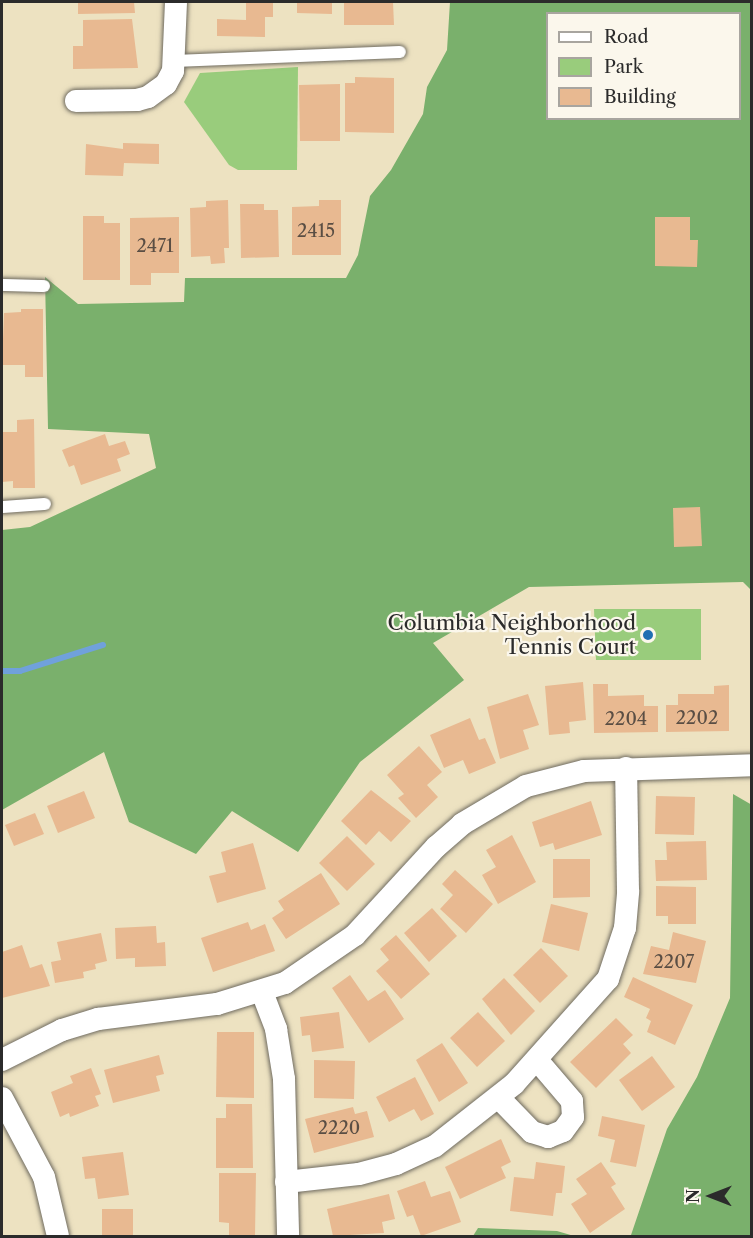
<!DOCTYPE html>
<style>
body{margin:0}
#map{position:relative;width:753px;height:1238px;overflow:hidden;background:#ede2c1;font-family:"Libre Caslon Text",serif}
div>[style]{position:absolute}
.green>*{inset:0;background:#99cc7c}
.forest>*{inset:0;background:#7ab06c}
.stream>*{height:6px;margin:-3px;padding:0 3px;transform-origin:3px;border-radius:3px;background:#70a1db}
.building>*{inset:0;background:#e8b991}
.roads{filter:drop-shadow(0 0 2px #6f6b60) drop-shadow(0 0 2px #6f6b60)}
.lane>*{height:12px;margin:-6px;padding:0 6px;transform-origin:6px;border-radius:6px;background:#fff}
.street>*{height:22px;margin:-11px;padding:0 11px;transform-origin:11px;border-radius:11px;background:#fff}
.dots>*{width:16px;height:16px;translate:-50% -50%;box-sizing:border-box;border:3px solid #fbf7ec;border-radius:50%}
span{translate:-50% -50%;white-space:nowrap;text-align:center;line-height:1.15;-webkit-text-stroke:4.5px #fbf7ec;paint-order:stroke}
.number-label{font-size:18px;color:#5a4e44}
.number-label span{-webkit-text-stroke-width:0}
.poi-label{font-size:21px;color:#2b2b2b}
.right{translate:-100% -50%;text-align:right}
.frame{position:absolute;inset:0;border:3px solid #2b2b2b;pointer-events:none}
.legend{position:absolute;left:546px;top:12px;width:195px;height:108px;box-sizing:border-box;background:#fbf7ec;border:2px solid #a8a59f;margin:0;padding:8px 10px;list-style:none;font-size:18px;color:#2b2b2b}
.legend li{display:flex;align-items:center;gap:12px;height:30px}
.legend b{width:30px;border:2px solid #a8a59f}
.north{position:absolute;left:681px;top:1166px;width:60px;height:60px;-webkit-text-stroke:4px #fbf7ec;paint-order:stroke;rotate:270deg;font-size:16px;font-weight:700;line-height:24px;text-align:center;color:#2b2b2b}
.north::after{content:'';display:block;margin:auto;width:21px;height:27px;background:#2b2b2b;clip-path:polygon(50% 0,100% 100%,50% 72%,0 100%)}
</style>
<div id="map">
<div class="green">
<i style="clip-path:polygon(298px 67px,297px 170px,238px 170px,229px 165px,184px 102px,200px 73px)"></i>
<i style="clip-path:polygon(594px 609px,701px 609px,701px 660px,596px 660px)"></i>
</div>
<div class="forest">
<i style="clip-path:polygon(evenodd,450px 2px,751px 2px,751px 590px,743px 582px,529px 587px,433px 643px,464px 680px,360px 762px,298px 852px,232px 811px,196px 854px,129px 822px,104px 752px,2px 810px,2px 530px,30px 527px,156px 468px,149px 434px,48px 429px,45px 277px,78px 304px,184px 302px,185px 278px,346px 278px,358px 255px,370px 196px,391px 170px,423px 114px,427px 87px,447px 50px,450px 2px,548px 14px,740px 14px,740px 118px,548px 118px,548px 14px)"></i>
<i style="clip-path:polygon(733px 794px,752px 805px,751px 1236px,623px 1236px,631px 1235px,667px 1129px,697px 1077px,730px 998px)"></i>
<i style="clip-path:polygon(478px 1228px,557px 1231px,574px 1236px,473px 1236px)"></i>
</div>
<div class="stream">
<i style="left:2px;top:671px;width:18px"></i>
<i style="left:20px;top:671px;width:87px;rotate:-17.4deg"></i>
</div>
<div class="building">
<i style="clip-path:polygon(78px 2px,134px 2px,135px 13px,78px 14px)"></i>
<i style="clip-path:polygon(246px 2px,273px 2px,273px 17px,265px 17px,265px 37px,217px 36px,217px 19px,246px 20px)"></i>
<i style="clip-path:polygon(297px 2px,332px 2px,332px 14px,297px 13px)"></i>
<i style="clip-path:polygon(344px 2px,393px 2px,394px 25px,344px 25px)"></i>
<i style="clip-path:polygon(132px 19px,138px 68px,73px 69px,73px 46px,83px 46px,83px 20px)"></i>
<i style="clip-path:polygon(355px 77px,394px 78px,394px 133px,345px 132px,345px 83px,355px 83px)"></i>
<i style="clip-path:polygon(340px 84px,340px 141px,300px 141px,299px 85px)"></i>
<i style="clip-path:polygon(123px 143px,159px 144px,159px 164px,124px 163px,123px 176px,85px 175px,86px 144px,123px 149px)"></i>
<i style="clip-path:polygon(228px 200px,229px 248px,224px 248px,225px 263px,211px 264px,210px 256px,191px 257px,190px 208px,206px 207px,206px 201px)"></i>
<i style="clip-path:polygon(319px 200px,341px 200px,341px 255px,292px 255px,292px 207px,319px 206px)"></i>
<i style="clip-path:polygon(240px 204px,264px 204px,264px 210px,278px 210px,279px 257px,241px 258px)"></i>
<i style="clip-path:polygon(83px 216px,104px 216px,104px 223px,120px 223px,120px 280px,83px 280px)"></i>
<i style="clip-path:polygon(179px 217px,179px 273px,151px 273px,151px 285px,130px 285px,130px 218px)"></i>
<i style="clip-path:polygon(655px 217px,690px 217px,690px 240px,698px 240px,697px 267px,655px 266px)"></i>
<i style="clip-path:polygon(21px 309px,43px 309px,43px 377px,25px 377px,25px 365px,2px 365px,4px 313px,21px 312px)"></i>
<i style="clip-path:polygon(34px 419px,35px 488px,13px 488px,13px 481px,2px 482px,2px 432px,17px 432px,17px 420px)"></i>
<i style="clip-path:polygon(105px 434px,109px 446px,125px 441px,130px 454px,117px 459px,121px 471px,81px 485px,74px 465px,69px 467px,62px 450px)"></i>
<i style="clip-path:polygon(700px 507px,702px 546px,674px 547px,673px 508px)"></i>
<i style="clip-path:polygon(583px 682px,586px 720px,569px 722px,570px 733px,549px 735px,545px 686px)"></i>
<i style="clip-path:polygon(593px 684px,608px 684px,608px 696px,644px 695px,644px 706px,658px 706px,658px 732px,594px 733px)"></i>
<i style="clip-path:polygon(729px 685px,729px 731px,666px 732px,666px 705px,678px 705px,678px 694px,714px 694px,714px 686px)"></i>
<i style="clip-path:polygon(528px 694px,539px 725px,523px 730px,529px 749px,500px 759px,487px 707px)"></i>
<i style="clip-path:polygon(470px 718px,479px 740px,485px 738px,496px 763px,469px 774px,463px 760px,444px 768px,430px 735px)"></i>
<i style="clip-path:polygon(419px 746px,442px 772px,427px 785px,438px 797px,416px 818px,398px 798px,404px 794px,387px 775px)"></i>
<i style="clip-path:polygon(371px 790px,411px 821px,391px 842px,379px 831px,366px 845px,341px 821px)"></i>
<i style="clip-path:polygon(84px 791px,95px 818px,58px 833px,47px 806px)"></i>
<i style="clip-path:polygon(656px 796px,695px 797px,694px 835px,655px 834px)"></i>
<i style="clip-path:polygon(591px 801px,602px 835px,555px 850px,553px 843px,540px 847px,532px 822px)"></i>
<i style="clip-path:polygon(35px 813px,44px 834px,14px 846px,5px 825px)"></i>
<i style="clip-path:polygon(512px 835px,536px 882px,498px 904px,482px 875px,496px 867px,486px 850px)"></i>
<i style="clip-path:polygon(347px 836px,375px 864px,347px 891px,319px 863px)"></i>
<i style="clip-path:polygon(706px 841px,707px 880px,656px 881px,655px 860px,667px 860px,666px 842px)"></i>
<i style="clip-path:polygon(253px 843px,266px 889px,217px 903px,209px 876px,226px 872px,221px 852px)"></i>
<i style="clip-path:polygon(553px 859px,590px 859px,590px 897px,553px 898px)"></i>
<i style="clip-path:polygon(455px 870px,493px 904px,466px 933px,440px 909px,453px 895px,442px 884px)"></i>
<i style="clip-path:polygon(321px 873px,340px 904px,286px 939px,272px 918px,284px 910px,278px 901px)"></i>
<i style="clip-path:polygon(656px 886px,696px 887px,696px 924px,668px 924px,668px 916px,656px 916px)"></i>
<i style="clip-path:polygon(551px 904px,588px 913px,579px 951px,542px 942px)"></i>
<i style="clip-path:polygon(432px 908px,457px 936px,429px 962px,404px 933px)"></i>
<i style="clip-path:polygon(248px 922px,251px 930px,265px 924px,275px 951px,213px 972px,201px 938px)"></i>
<i style="clip-path:polygon(156px 926px,157px 943px,165px 942px,166px 966px,135px 967px,135px 958px,116px 959px,115px 928px)"></i>
<i style="clip-path:polygon(673px 932px,706px 941px,696px 983px,643px 974px,651px 946px,669px 950px)"></i>
<i style="clip-path:polygon(101px 933px,107px 961px,95px 964px,96px 969px,83px 972px,84px 978px,55px 983px,51px 962px,61px 960px,57px 942px)"></i>
<i style="clip-path:polygon(396px 935px,430px 974px,401px 999px,376px 971px,389px 960px,380px 949px)"></i>
<i style="clip-path:polygon(22px 945px,30px 968px,42px 964px,50px 986px,2px 998px,2px 952px)"></i>
<i style="clip-path:polygon(541px 948px,568px 976px,540px 1003px,513px 975px)"></i>
<i style="clip-path:polygon(350px 975px,368px 1001px,385px 990px,404px 1019px,369px 1043px,332px 988px)"></i>
<i style="clip-path:polygon(633px 977px,693px 1005px,675px 1045px,647px 1032px,651px 1021px,646px 1018px,650px 1009px,624px 997px)"></i>
<i style="clip-path:polygon(504px 978px,535px 1011px,511px 1035px,482px 999px)"></i>
<i style="clip-path:polygon(339px 1012px,344px 1048px,312px 1052px,310px 1035px,302px 1036px,300px 1017px)"></i>
<i style="clip-path:polygon(478px 1012px,505px 1041px,477px 1067px,450px 1038px)"></i>
<i style="clip-path:polygon(616px 1018px,633px 1035px,623px 1044px,631px 1053px,596px 1088px,570px 1062px)"></i>
<i style="clip-path:polygon(217px 1032px,254px 1032px,254px 1098px,216px 1097px)"></i>
<i style="clip-path:polygon(442px 1043px,468px 1083px,439px 1102px,416px 1060px)"></i>
<i style="clip-path:polygon(159px 1055px,164px 1074px,156px 1076px,160px 1091px,113px 1103px,104px 1070px)"></i>
<i style="clip-path:polygon(652px 1056px,675px 1087px,642px 1111px,619px 1080px)"></i>
<i style="clip-path:polygon(314px 1060px,355px 1061px,354px 1099px,314px 1098px)"></i>
<i style="clip-path:polygon(91px 1068px,101px 1094px,95px 1096px,99px 1106px,70px 1117px,69px 1113px,60px 1117px,51px 1092px,73px 1083px,70px 1076px)"></i>
<i style="clip-path:polygon(415px 1077px,434px 1114px,421px 1121px,414px 1109px,389px 1122px,376px 1097px)"></i>
<i style="clip-path:polygon(226px 1104px,252px 1104px,253px 1168px,216px 1168px,216px 1118px,226px 1118px)"></i>
<i style="clip-path:polygon(353px 1107px,355px 1114px,367px 1111px,374px 1137px,314px 1153px,305px 1119px)"></i>
<i style="clip-path:polygon(602px 1116px,645px 1125px,636px 1167px,610px 1162px,615px 1140px,598px 1136px)"></i>
<i style="clip-path:polygon(501px 1139px,511px 1162px,501px 1167px,506px 1178px,460px 1199px,445px 1167px)"></i>
<i style="clip-path:polygon(123px 1152px,129px 1195px,98px 1199px,95px 1178px,85px 1179px,82px 1157px)"></i>
<i style="clip-path:polygon(536px 1162px,565px 1166px,562px 1193px,556px 1193px,553px 1216px,510px 1211px,514px 1177px,534px 1179px)"></i>
<i style="clip-path:polygon(601px 1162px,616px 1184px,611px 1187px,625px 1209px,590px 1233px,571px 1204px,587px 1194px,576px 1179px)"></i>
<i style="clip-path:polygon(219px 1173px,256px 1173px,255px 1236px,229px 1236px,229px 1223px,219px 1222px)"></i>
<i style="clip-path:polygon(425px 1181px,431px 1197px,450px 1191px,461px 1222px,421px 1236px,413px 1215px,407px 1217px,397px 1191px)"></i>
<i style="clip-path:polygon(389px 1194px,395px 1219px,382px 1222px,384px 1233px,333px 1236px,327px 1209px)"></i>
<i style="clip-path:polygon(102px 1209px,133px 1209px,133px 1236px,102px 1236px)"></i>
</div>
<div class="roads">
<div class="lane">
<i style="left:174px;top:61px;width:226px;rotate:-2.3deg"></i>
<i style="left:2px;top:285px;width:42px;rotate:1.4deg"></i>
<i style="left:2px;top:507px;width:43px;rotate:-4deg"></i>
</div>
<div class="street">
<i style="left:76px;top:101px;width:61px;rotate:-0.9deg"></i>
<i style="left:137px;top:100px;width:11px;rotate:-15deg"></i>
<i style="left:148px;top:97px;width:22px;rotate:-36deg"></i>
<i style="left:166px;top:84px;width:15px;rotate:-62deg"></i>
<i style="left:173px;top:71px;width:69px;rotate:-87.5deg"></i>
<i style="left:262px;top:992px;width:40px;rotate:69deg"></i>
<i style="left:276px;top:1029px;width:51px;rotate:80.9deg"></i>
<i style="left:284px;top:1079px;width:157px;rotate:88.5deg"></i>
<i style="left:2px;top:1060px;width:67px;rotate:-26.6deg"></i>
<i style="left:62px;top:1030px;width:38px;rotate:-17deg"></i>
<i style="left:98px;top:1019px;width:120px;rotate:-7.2deg"></i>
<i style="left:217px;top:1004px;width:71px;rotate:-17.2deg"></i>
<i style="left:285px;top:983px;width:85px;rotate:-34.4deg"></i>
<i style="left:355px;top:935px;width:120px;rotate:-47.4deg"></i>
<i style="left:436px;top:847px;width:35px;rotate:-41deg"></i>
<i style="left:462px;top:824px;width:74px;rotate:-30.7deg"></i>
<i style="left:526px;top:786px;width:60px;rotate:-14.5deg"></i>
<i style="left:584px;top:771px;width:168px;rotate:-2deg"></i>
<i style="left:2px;top:1098px;width:89px;rotate:62deg"></i>
<i style="left:44px;top:1177px;width:61px;rotate:76.7deg"></i>
<i style="left:499px;top:1098px;width:47px;rotate:45.9deg"></i>
<i style="left:532px;top:1132px;width:17px;rotate:17deg"></i>
<i style="left:548px;top:1137px;width:16px;rotate:-22deg"></i>
<i style="left:563px;top:1131px;width:17px;rotate:-54deg"></i>
<i style="left:573px;top:1117px;width:16px;rotate:-94deg"></i>
<i style="left:572px;top:1101px;width:54px;rotate:-130.5deg"></i>
<i style="left:286px;top:1182px;width:73px;rotate:-6.3deg"></i>
<i style="left:359px;top:1174px;width:38px;rotate:-15deg"></i>
<i style="left:396px;top:1164px;width:43px;rotate:-24.8deg"></i>
<i style="left:435px;top:1146px;width:100px;rotate:-38.1deg"></i>
<i style="left:514px;top:1084px;width:141px;rotate:-48.2deg"></i>
<i style="left:608px;top:979px;width:54px;rotate:-71.6deg"></i>
<i style="left:625px;top:928px;width:37px;rotate:-85deg"></i>
<i style="left:628px;top:891px;width:123px;rotate:-90.9deg"></i>
</div>
</div>
<div class="dots">
<i style="left:648px;top:635px;background:#1f6fb2"></i>
</div>
<div class="number-label">
<span style="left:316px;top:231px">2415</span>
<span style="left:155px;top:246px">2471</span>
<span style="left:697px;top:718px">2202</span>
<span style="left:626px;top:719px">2204</span>
<span style="left:674px;top:962px">2207</span>
<span style="left:339px;top:1128px">2220</span>
</div>
<div class="poi-label">
<span class="right" style="left:636px;top:635px">Columbia Neighborhood<br>Tennis Court</span>
</div>
<div class="frame"></div>
<ul class="legend">
<li><b style="height:8px;background:#fff"></b>Road</li>
<li><b style="height:16px;background:#99cc7c"></b>Park</li>
<li><b style="height:16px;background:#e8b991"></b>Building</li>
</ul>
<div class="north">N</div>
</div>
